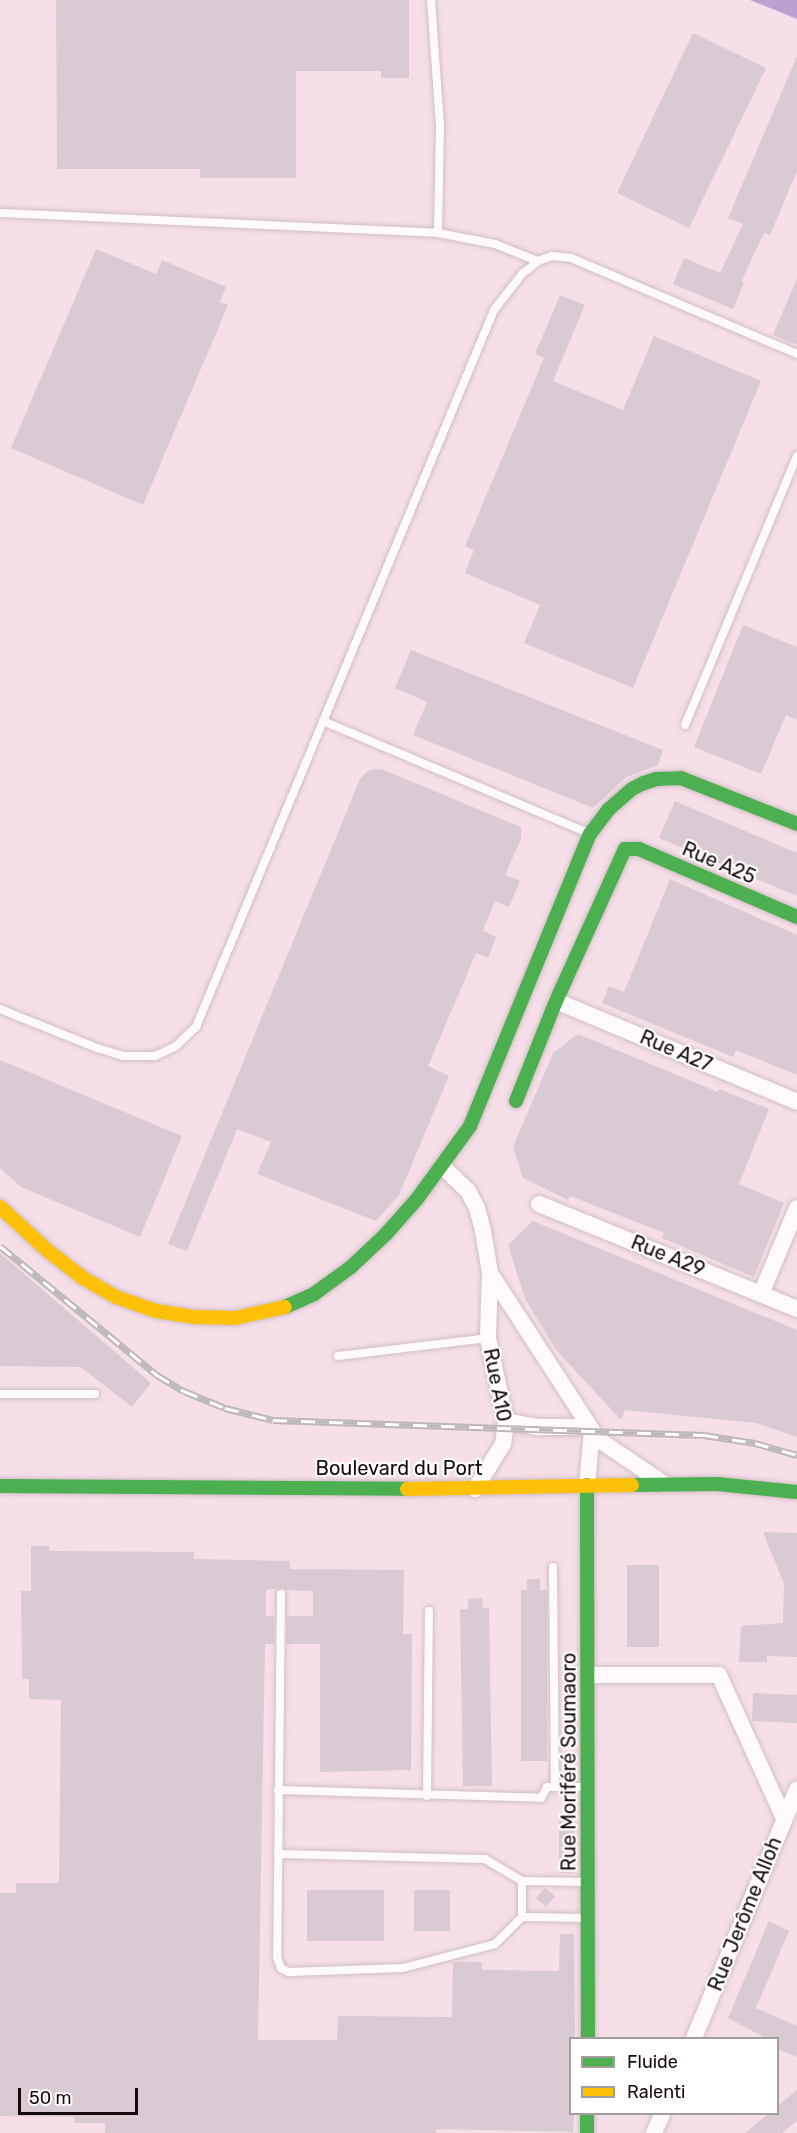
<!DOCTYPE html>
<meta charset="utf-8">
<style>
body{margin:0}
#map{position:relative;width:797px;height:2133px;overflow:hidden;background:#f6dfe8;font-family:Rubik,sans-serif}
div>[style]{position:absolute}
.water>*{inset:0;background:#bba1d2}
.building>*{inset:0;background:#dacad3}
.roads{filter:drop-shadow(0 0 2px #d0bec5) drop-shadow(0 0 2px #d0bec5)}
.lane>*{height:8px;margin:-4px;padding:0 4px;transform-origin:4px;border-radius:4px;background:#fefafc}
.street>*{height:16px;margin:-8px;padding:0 8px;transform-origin:8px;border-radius:8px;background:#fefafc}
.fast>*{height:14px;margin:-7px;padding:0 7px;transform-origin:7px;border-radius:7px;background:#4caf50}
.slow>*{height:14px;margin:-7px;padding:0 7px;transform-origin:7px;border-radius:7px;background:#ffc107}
.rail>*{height:7px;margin-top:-3.5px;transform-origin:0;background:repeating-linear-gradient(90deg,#fff 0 14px,#bdb7b9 0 28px);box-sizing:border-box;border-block:2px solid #bdb7b9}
span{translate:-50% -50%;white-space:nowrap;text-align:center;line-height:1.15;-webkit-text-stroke:4.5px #fff;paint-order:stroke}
.street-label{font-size:20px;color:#170a0f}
.legend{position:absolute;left:569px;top:2037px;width:210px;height:78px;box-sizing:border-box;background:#fff;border:2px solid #a29d9f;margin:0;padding:8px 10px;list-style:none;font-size:18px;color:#170a0f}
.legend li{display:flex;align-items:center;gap:12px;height:30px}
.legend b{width:30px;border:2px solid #a29d9f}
.scale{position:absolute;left:18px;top:2088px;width:120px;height:27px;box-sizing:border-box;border:3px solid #170a0f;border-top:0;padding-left:8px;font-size:18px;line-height:21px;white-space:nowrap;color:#170a0f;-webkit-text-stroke:4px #fff;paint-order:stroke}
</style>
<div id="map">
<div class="water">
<i style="clip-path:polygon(750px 0,797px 0,797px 19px)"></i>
</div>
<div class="building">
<i style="clip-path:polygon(56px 0,409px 0,409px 78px,381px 78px,381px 71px,296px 71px,296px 178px,200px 178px,200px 169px,57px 169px)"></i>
<i style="clip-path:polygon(693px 33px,766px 68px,689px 228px,617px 193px)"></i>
<i style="clip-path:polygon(797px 56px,797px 171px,770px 235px,764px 233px,741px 282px,744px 283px,733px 309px,673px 284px,684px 258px,720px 273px,743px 224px,728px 218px)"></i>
<i style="clip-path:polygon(96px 249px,156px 274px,162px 260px,226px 287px,220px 302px,228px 305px,143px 505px,11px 448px)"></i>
<i style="clip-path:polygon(797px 278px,797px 345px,773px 335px)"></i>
<i style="clip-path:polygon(560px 295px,585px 305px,553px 381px,623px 410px,654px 336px,761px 381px,633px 688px,524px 643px,540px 605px,465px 573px,474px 550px,465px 546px,544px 358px,535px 354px)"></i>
<i style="clip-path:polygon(743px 625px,797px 647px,797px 720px,786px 715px,761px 774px,694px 747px)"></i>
<i style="clip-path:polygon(411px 650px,663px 750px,658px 765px,626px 777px,593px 808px,413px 735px,427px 702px,395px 688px)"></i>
<i style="clip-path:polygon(375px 769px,384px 770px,521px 827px,521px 839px,505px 875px,520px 881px,509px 907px,495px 901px,483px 931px,496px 937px,488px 958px,476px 953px,428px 1066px,449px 1076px,399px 1195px,376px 1221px,257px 1174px,271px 1142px,237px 1129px,187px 1251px,168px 1244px,360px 779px,368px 771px)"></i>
<i style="clip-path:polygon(675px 801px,797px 853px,797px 896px,659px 838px)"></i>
<i style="clip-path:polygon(670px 879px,797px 935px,797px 1075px,736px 1050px,733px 1057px,602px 1003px,609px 986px,624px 992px)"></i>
<i style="clip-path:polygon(578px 1034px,718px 1092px,719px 1089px,769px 1109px,739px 1184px,784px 1203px,754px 1277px,662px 1238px,664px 1233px,570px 1196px,568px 1200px,523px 1178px,513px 1147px,553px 1053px)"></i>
<i style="clip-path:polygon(0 1060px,182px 1136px,140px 1237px,21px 1187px,0 1168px)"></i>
<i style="clip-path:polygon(533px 1221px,797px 1330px,797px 1437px,756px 1423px,625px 1410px,621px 1420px,557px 1351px,525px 1299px,508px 1245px)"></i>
<i style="clip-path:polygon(0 1253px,151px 1383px,132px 1407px,81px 1367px,0 1366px)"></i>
<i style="clip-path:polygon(763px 1532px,797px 1533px,797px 1657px,767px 1656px,767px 1662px,739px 1662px,741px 1626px,783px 1623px,784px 1584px)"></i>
<i style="clip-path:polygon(31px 1546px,49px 1546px,49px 1551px,194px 1552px,194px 1559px,290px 1561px,290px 1569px,404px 1570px,403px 1634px,412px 1634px,411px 1770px,320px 1772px,320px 1644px,287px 1644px,287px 1616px,313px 1616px,313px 1591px,286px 1590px,282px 1588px,266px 1590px,266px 1616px,274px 1616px,274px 1644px,265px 1644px,258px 2040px,337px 2040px,338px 2016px,452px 2017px,453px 1962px,482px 1962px,482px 1970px,559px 1971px,560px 1934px,574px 1934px,575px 2038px,570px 2038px,570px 2114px,574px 2114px,573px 2132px,436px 2129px,436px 2133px,105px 2133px,105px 2123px,74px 2123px,74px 2117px,0 2116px,0 1893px,16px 1893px,16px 1883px,59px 1883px,61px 1700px,29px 1699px,29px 1679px,22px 1679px,21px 1591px,31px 1591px)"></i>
<i style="clip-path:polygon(627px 1565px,659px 1565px,659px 1647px,627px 1647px)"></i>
<i style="clip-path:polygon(527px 1579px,540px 1579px,540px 1590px,547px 1590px,547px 1761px,521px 1761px,521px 1590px,527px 1590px)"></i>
<i style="clip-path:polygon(482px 1598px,483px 1608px,489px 1608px,492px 1786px,463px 1786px,460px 1609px,468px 1609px,468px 1599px)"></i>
<i style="clip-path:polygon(753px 1693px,797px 1695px,797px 1723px,752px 1721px)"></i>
<i style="clip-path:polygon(563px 1808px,574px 1808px,574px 1873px,559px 1873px,559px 1818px,563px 1818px)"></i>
<i style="clip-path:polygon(545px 1888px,555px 1896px,546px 1907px,536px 1898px)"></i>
<i style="clip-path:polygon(307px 1890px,384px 1890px,384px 1941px,307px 1941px)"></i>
<i style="clip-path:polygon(414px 1890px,450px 1890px,450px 1931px,414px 1931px)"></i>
<i style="clip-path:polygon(769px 1921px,789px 1931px,756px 2008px,797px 2026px,797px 2057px,777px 2049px,777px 2038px,766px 2038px,728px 2018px)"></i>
<i style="clip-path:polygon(797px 2090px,797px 2121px,782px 2133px,745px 2133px,768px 2114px,777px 2114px,777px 2106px)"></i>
</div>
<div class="roads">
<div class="lane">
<i style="left:431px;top:0;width:126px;rotate:85.9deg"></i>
<i style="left:440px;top:126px;width:107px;rotate:91.1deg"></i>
<i style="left:438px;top:233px;width:58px;rotate:10.9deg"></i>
<i style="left:495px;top:244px;width:46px;rotate:21.6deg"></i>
<i style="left:0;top:213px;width:438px;rotate:2.6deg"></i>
<i style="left:323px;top:721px;width:290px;rotate:22.9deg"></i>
<i style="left:685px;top:725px;width:291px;rotate:-67.4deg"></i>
<i style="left:0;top:1009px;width:105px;rotate:21.9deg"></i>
<i style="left:97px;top:1048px;width:27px;rotate:17deg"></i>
<i style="left:123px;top:1056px;width:32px"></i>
<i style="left:155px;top:1056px;width:23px;rotate:-25deg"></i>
<i style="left:176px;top:1046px;width:28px;rotate:-44deg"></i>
<i style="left:196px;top:1027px;width:776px;rotate:-67.43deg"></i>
<i style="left:494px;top:310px;width:46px;rotate:-52.1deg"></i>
<i style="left:522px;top:274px;width:21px;rotate:-39deg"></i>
<i style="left:538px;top:261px;width:15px;rotate:-20deg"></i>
<i style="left:552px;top:256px;width:19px;rotate:6deg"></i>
<i style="left:571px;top:258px;width:246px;rotate:23deg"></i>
<i style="left:338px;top:1356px;width:151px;rotate:-6.8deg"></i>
<i style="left:0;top:1394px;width:95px"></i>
<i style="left:553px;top:1567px;width:220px;rotate:89.5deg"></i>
<i style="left:281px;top:1594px;width:363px;rotate:90.6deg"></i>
<i style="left:277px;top:1957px;width:12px;rotate:70deg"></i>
<i style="left:281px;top:1968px;width:9px;rotate:27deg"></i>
<i style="left:289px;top:1972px;width:114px;rotate:-2deg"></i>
<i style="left:403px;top:1968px;width:95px;rotate:-14.6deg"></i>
<i style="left:495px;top:1944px;width:38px;rotate:-45deg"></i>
<i style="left:522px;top:1917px;width:36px;rotate:-90deg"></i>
<i style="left:278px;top:1790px;width:263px;rotate:1.7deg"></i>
<i style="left:541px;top:1798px;width:13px;rotate:-61deg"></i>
<i style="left:547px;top:1787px;width:41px"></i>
<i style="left:427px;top:1796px;width:185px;rotate:-89.4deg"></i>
<i style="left:278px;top:1854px;width:207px;rotate:1.4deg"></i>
<i style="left:485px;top:1859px;width:43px;rotate:30.7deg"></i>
<i style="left:522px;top:1881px;width:64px;rotate:0.9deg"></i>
<i style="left:522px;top:1917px;width:66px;rotate:0.9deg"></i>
</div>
<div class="street">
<i style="left:556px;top:1001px;width:261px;rotate:22.7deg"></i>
<i style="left:442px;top:1166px;width:36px;rotate:44deg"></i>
<i style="left:468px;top:1191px;width:19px;rotate:62deg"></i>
<i style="left:477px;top:1208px;width:24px;rotate:75deg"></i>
<i style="left:483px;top:1231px;width:43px;rotate:80.5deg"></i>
<i style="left:490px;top:1273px;width:65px;rotate:91.8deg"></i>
<i style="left:488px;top:1338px;width:85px;rotate:77.8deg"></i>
<i style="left:506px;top:1421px;width:23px;rotate:97deg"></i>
<i style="left:503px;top:1444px;width:53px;rotate:121.9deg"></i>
<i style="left:539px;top:1204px;width:279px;rotate:22.1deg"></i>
<i style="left:490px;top:1273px;width:187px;rotate:57deg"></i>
<i style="left:592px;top:1430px;width:55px;rotate:95.2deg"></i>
<i style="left:761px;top:1294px;width:93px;rotate:-67.3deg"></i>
<i style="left:506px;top:1421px;width:33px;rotate:11deg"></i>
<i style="left:538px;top:1427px;width:36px"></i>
<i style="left:574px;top:1427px;width:14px;rotate:-12deg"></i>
<i style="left:592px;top:1435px;width:87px;rotate:34.2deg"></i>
<i style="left:589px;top:1675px;width:130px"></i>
<i style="left:719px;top:1675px;width:157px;rotate:65.6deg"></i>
<i style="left:694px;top:2038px;width:269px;rotate:-67.5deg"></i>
<i style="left:654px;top:2133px;width:21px;rotate:-67deg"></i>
</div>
<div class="fast">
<i style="left:516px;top:1101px;width:108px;rotate:-68.2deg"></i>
<i style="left:556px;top:1001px;width:167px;rotate:-65.6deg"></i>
<i style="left:625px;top:849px;width:14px"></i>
<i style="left:639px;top:849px;width:172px;rotate:23.3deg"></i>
<i style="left:285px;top:1307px;width:32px;rotate:-24deg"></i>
<i style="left:314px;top:1294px;width:46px;rotate:-36.1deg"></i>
<i style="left:351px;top:1267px;width:48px;rotate:-43.3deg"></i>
<i style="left:386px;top:1234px;width:47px;rotate:-48.5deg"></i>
<i style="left:417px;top:1199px;width:90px;rotate:-54deg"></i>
<i style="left:470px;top:1126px;width:316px;rotate:-67.7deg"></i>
<i style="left:590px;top:834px;width:31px;rotate:-53deg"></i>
<i style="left:609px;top:809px;width:30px;rotate:-41deg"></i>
<i style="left:632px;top:789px;width:13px;rotate:-27deg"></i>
<i style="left:644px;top:783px;width:13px;rotate:-18deg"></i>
<i style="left:656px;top:779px;width:25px;rotate:-2deg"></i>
<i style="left:681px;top:778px;width:125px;rotate:21.6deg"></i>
<i style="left:587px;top:1485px;width:553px;rotate:89.9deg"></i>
<i style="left:632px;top:1485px;width:85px;rotate:-0.7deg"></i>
<i style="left:717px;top:1484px;width:80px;rotate:5.7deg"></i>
<i style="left:0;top:1486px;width:407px;rotate:0.4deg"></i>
<i style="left:587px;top:2114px;width:19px;rotate:90deg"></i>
</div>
<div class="slow">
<i style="left:0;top:1207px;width:65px;rotate:42.5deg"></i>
<i style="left:48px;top:1251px;width:44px;rotate:37.6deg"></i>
<i style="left:83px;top:1278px;width:38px;rotate:30deg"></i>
<i style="left:116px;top:1297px;width:42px;rotate:19.3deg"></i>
<i style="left:156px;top:1311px;width:38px;rotate:9deg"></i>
<i style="left:194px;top:1317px;width:41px;rotate:1.4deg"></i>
<i style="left:235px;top:1318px;width:51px;rotate:-12.4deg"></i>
<i style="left:407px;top:1489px;width:225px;rotate:-1deg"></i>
</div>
</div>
<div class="rail">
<i style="left:0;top:1246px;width:203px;rotate:39.4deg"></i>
<i style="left:157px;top:1375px;width:31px;rotate:31deg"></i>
<i style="left:184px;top:1391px;width:44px;rotate:22.5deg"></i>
<i style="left:225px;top:1408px;width:49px;rotate:14deg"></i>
<i style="left:273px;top:1420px;width:431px;rotate:2deg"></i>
<i style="left:704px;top:1435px;width:52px;rotate:8.9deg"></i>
<i style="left:755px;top:1443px;width:44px;rotate:15.9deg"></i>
</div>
<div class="street-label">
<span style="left:719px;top:863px;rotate:23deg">Rue A25</span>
<span style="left:676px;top:1051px;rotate:23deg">Rue A27</span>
<span style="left:668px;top:1256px;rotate:22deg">Rue A29</span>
<span style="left:497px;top:1385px;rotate:79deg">Rue A10</span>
<span style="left:399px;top:1468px">Boulevard du Port</span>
<span style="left:569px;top:1762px;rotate:-90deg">Rue Moriféré Soumaoro</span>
<span style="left:745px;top:1914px;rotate:-68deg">Rue Jerôme Alloh</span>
</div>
<ul class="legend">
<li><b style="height:8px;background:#4caf50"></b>Fluide</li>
<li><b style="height:8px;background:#ffc107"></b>Ralenti</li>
</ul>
<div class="scale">50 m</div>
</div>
